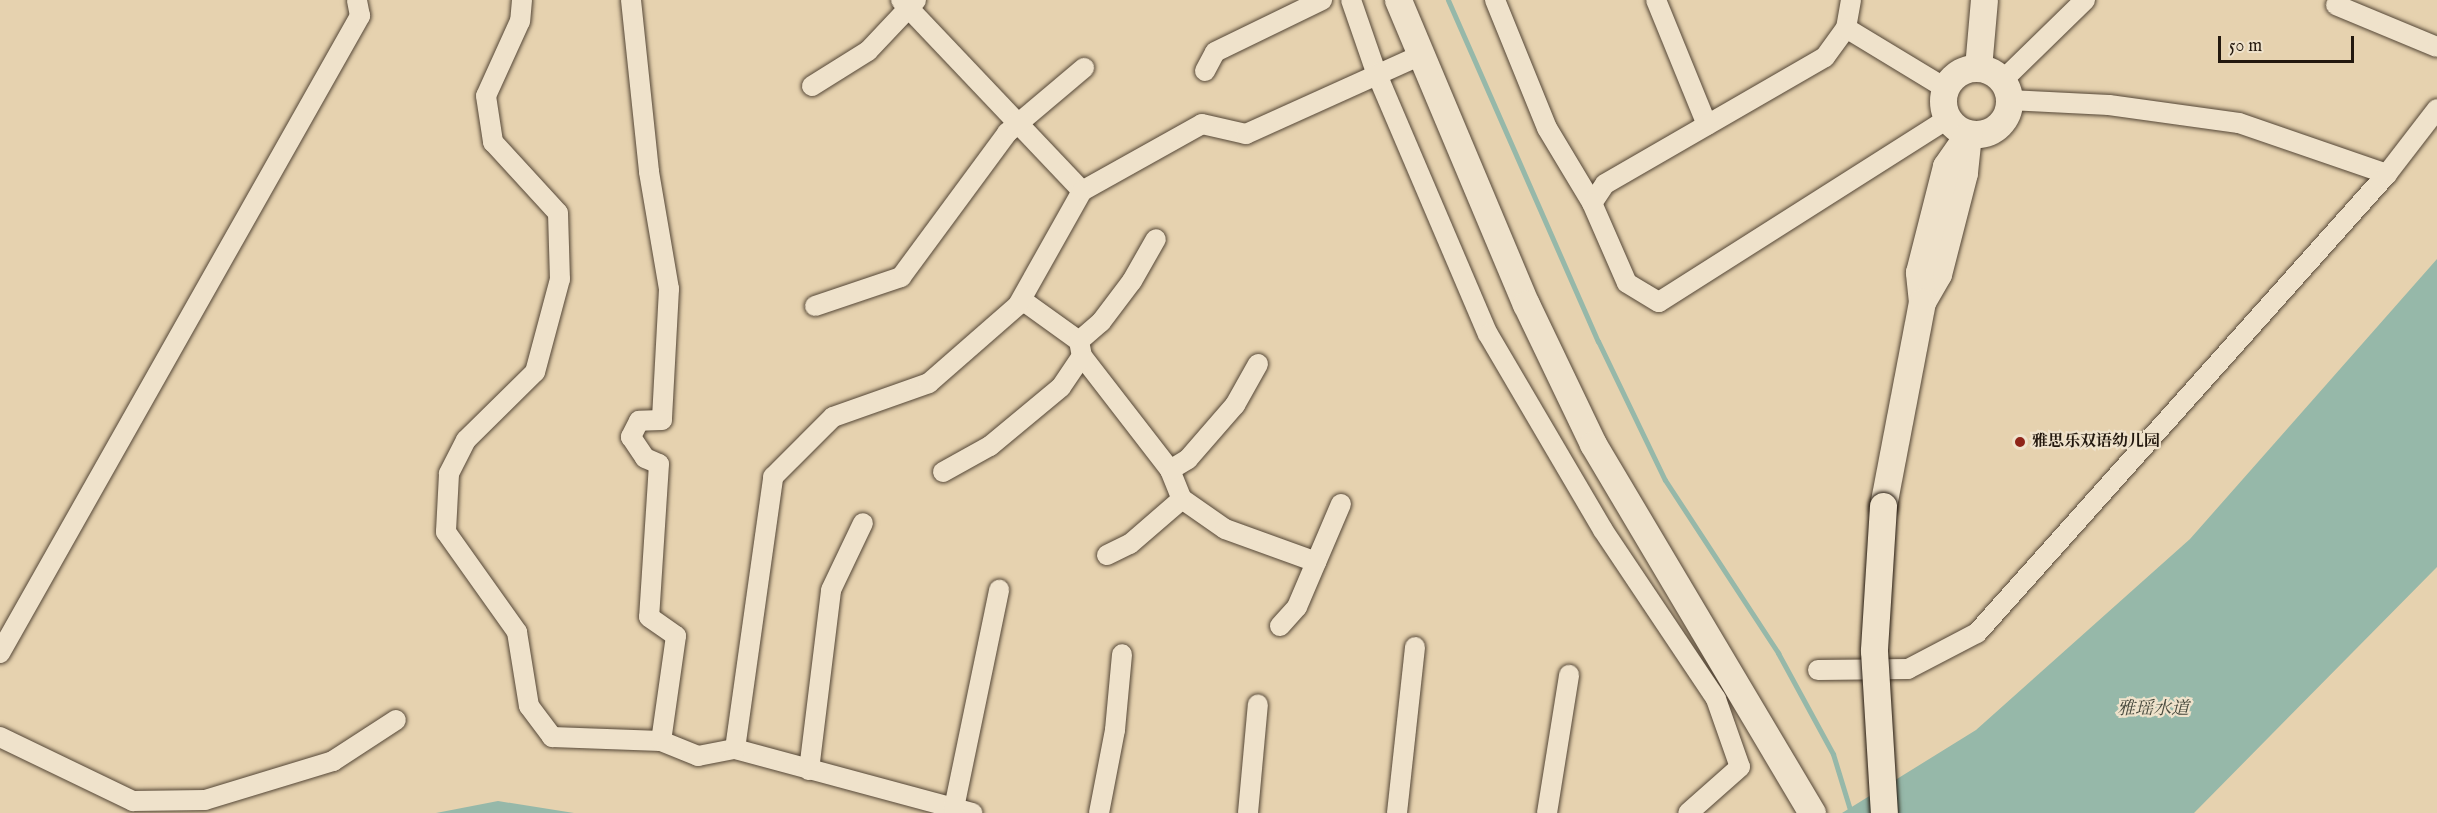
<!DOCTYPE html>
<meta charset="utf-8">
<style>
body{margin:0}
#map{position:relative;width:2437px;height:813px;overflow:hidden;background:#e6d2af;font-family:"IM FELL English","Noto Serif SC",serif}
div>[style]{position:absolute}
.water>*{inset:0;background:#96b8a9}
.stream>*{height:5px;margin:-2.5px;padding:0 2.5px;transform-origin:2.5px;border-radius:2.5px;background:#96b8a9}
.roads{filter:drop-shadow(0 0 2px #544636) drop-shadow(0 0 2px #544636)}
.street>*{height:20px;margin:-10px;padding:0 10px;transform-origin:10px;border-radius:10px;background:#efe2cb}
.secondary>*{height:27px;margin:-13.5px;padding:0 13.5px;transform-origin:13.5px;border-radius:13.5px;background:#efe2cb}
.secondary>.ring{margin:-13.5px;padding:0;box-sizing:content-box;background:none;border:27px solid #efe2cb;border-radius:50%}
.bridges{filter:drop-shadow(0 0 2px #23180e) drop-shadow(0 0 2px #23180e)}
.secondary-bridge>*{height:27px;margin:-13.5px;padding:0 13.5px;transform-origin:13.5px;border-radius:13.5px;background:#efe2cb}
.dots>*{width:16px;height:16px;translate:-50% -50%;box-sizing:border-box;border:3px solid #efe2cb;border-radius:50%}
span{translate:-50% -50%;white-space:nowrap;text-align:center;line-height:1.15;-webkit-text-stroke:4.5px #efe2cb;paint-order:stroke}
.poi-label{font-size:16px;color:#23180e;font-weight:700}
.left{translate:0 -50%;text-align:left}
.water-label{font-size:18px;color:#46483c;font-style:italic}
.scale{position:absolute;left:2218px;top:36px;width:136px;height:27px;box-sizing:border-box;border:3px solid #23180e;border-top:0;padding-left:8px;font-size:18px;line-height:21px;white-space:nowrap;color:#23180e;-webkit-text-stroke:4px #efe2cb;paint-order:stroke}
</style>
<div id="map">
<div class="water">
<i style="clip-path:polygon(2437px 259px,2437px 567px,2194px 813px,1842px 813px,1976px 730px,2190px 539px)"></i>
<i style="clip-path:polygon(498px 801px,574px 813px,436px 813px)"></i>
</div>
<div class="stream">
<i style="left:1448px;top:0;width:373px;rotate:66.3deg"></i>
<i style="left:1598px;top:341px;width:154px;rotate:64.3deg"></i>
<i style="left:1665px;top:480px;width:207px;rotate:56.8deg"></i>
<i style="left:1778px;top:653px;width:115px;rotate:61.4deg"></i>
<i style="left:1833px;top:754px;width:62px;rotate:73deg"></i>
</div>
<div class="roads">
<div class="street">
<i style="left:522px;top:0;width:21px;rotate:95deg"></i>
<i style="left:520px;top:21px;width:82px;rotate:114.4deg"></i>
<i style="left:486px;top:96px;width:47px;rotate:81.3deg"></i>
<i style="left:493px;top:142px;width:96px;rotate:47.5deg"></i>
<i style="left:558px;top:213px;width:66px;rotate:88.3deg"></i>
<i style="left:560px;top:279px;width:96px;rotate:105deg"></i>
<i style="left:535px;top:372px;width:97px;rotate:135.4deg"></i>
<i style="left:466px;top:440px;width:38px;rotate:117deg"></i>
<i style="left:449px;top:474px;width:58px;rotate:93deg"></i>
<i style="left:446px;top:532px;width:123px;rotate:54.6deg"></i>
<i style="left:517px;top:632px;width:75px;rotate:80.8deg"></i>
<i style="left:529px;top:706px;width:39px;rotate:53deg"></i>
<i style="left:552px;top:737px;width:109px;rotate:2.1deg"></i>
<i style="left:661px;top:741px;width:40px;rotate:22deg"></i>
<i style="left:698px;top:756px;width:38px;rotate:-11deg"></i>
<i style="left:735px;top:749px;width:246px;rotate:15.1deg"></i>
<i style="left:631px;top:0;width:173px;rotate:84deg"></i>
<i style="left:649px;top:172px;width:119px;rotate:80.3deg"></i>
<i style="left:669px;top:289px;width:131px;rotate:93.1deg"></i>
<i style="left:662px;top:420px;width:23px;rotate:178deg"></i>
<i style="left:639px;top:421px;width:18px;rotate:117deg"></i>
<i style="left:631px;top:437px;width:25px;rotate:56deg"></i>
<i style="left:645px;top:458px;width:15px;rotate:23deg"></i>
<i style="left:659px;top:464px;width:153px;rotate:93.7deg"></i>
<i style="left:649px;top:617px;width:33px;rotate:35deg"></i>
<i style="left:676px;top:636px;width:106px;rotate:98.1deg"></i>
<i style="left:901px;top:0;width:263px;rotate:46.5deg"></i>
<i style="left:1351px;top:0;width:76px;rotate:70.9deg"></i>
<i style="left:1376px;top:72px;width:285px;rotate:66.9deg"></i>
<i style="left:1488px;top:334px;width:227px;rotate:59.6deg"></i>
<i style="left:1603px;top:530px;width:203px;rotate:56.2deg"></i>
<i style="left:1716px;top:699px;width:72px;rotate:70.6deg"></i>
<i style="left:1740px;top:767px;width:69px;rotate:138.5deg"></i>
<i style="left:1495px;top:0;width:138px;rotate:67.9deg"></i>
<i style="left:1547px;top:128px;width:87px;rotate:59deg"></i>
<i style="left:1656px;top:0;width:135px;rotate:67.8deg"></i>
<i style="left:1851px;top:0;width:28px;rotate:100deg"></i>
<i style="left:1846px;top:28px;width:36px;rotate:126deg"></i>
<i style="left:1825px;top:57px;width:254px;rotate:150deg"></i>
<i style="left:1605px;top:184px;width:23px;rotate:124deg"></i>
<i style="left:1592px;top:203px;width:87px;rotate:66.4deg"></i>
<i style="left:1627px;top:283px;width:37px;rotate:31deg"></i>
<i style="left:1659px;top:302px;width:341px;rotate:-32.4deg"></i>
<i style="left:2336px;top:5px;width:109px;rotate:22.6deg"></i>
<i style="left:1846px;top:28px;width:116px;rotate:31.2deg"></i>
<i style="left:1205px;top:71px;width:21px;rotate:-62deg"></i>
<i style="left:1215px;top:52px;width:119px;rotate:-25.9deg"></i>
<i style="left:2002px;top:81px;width:116px;rotate:-44.3deg"></i>
<i style="left:812px;top:86px;width:66px;rotate:-32deg"></i>
<i style="left:868px;top:51px;width:70px;rotate:-46.7deg"></i>
<i style="left:2009px;top:100px;width:100px;rotate:2.9deg"></i>
<i style="left:2109px;top:105px;width:131px;rotate:7.9deg"></i>
<i style="left:2239px;top:123px;width:157px;rotate:19deg"></i>
<i style="left:1022px;top:300px;width:70px;rotate:35.7deg"></i>
<i style="left:1079px;top:341px;width:15px;rotate:79deg"></i>
<i style="left:1082px;top:356px;width:144px;rotate:52.3deg"></i>
<i style="left:1170px;top:470px;width:31px;rotate:68deg"></i>
<i style="left:1182px;top:499px;width:52px;rotate:34.9deg"></i>
<i style="left:1225px;top:529px;width:97px;rotate:19.9deg"></i>
<i style="left:815px;top:306px;width:91px;rotate:-18.6deg"></i>
<i style="left:901px;top:277px;width:179px;rotate:-53.6deg"></i>
<i style="left:1007px;top:133px;width:101px;rotate:-40.2deg"></i>
<i style="left:1079px;top:341px;width:29px;rotate:-41deg"></i>
<i style="left:1101px;top:322px;width:51px;rotate:-52.9deg"></i>
<i style="left:1132px;top:281px;width:48px;rotate:-60.3deg"></i>
<i style="left:1170px;top:470px;width:21px;rotate:-31deg"></i>
<i style="left:1188px;top:459px;width:72px;rotate:-49deg"></i>
<i style="left:1235px;top:405px;width:47px;rotate:-60.7deg"></i>
<i style="left:943px;top:472px;width:54px;rotate:-29deg"></i>
<i style="left:990px;top:446px;width:92px;rotate:-39.7deg"></i>
<i style="left:1061px;top:387px;width:37px;rotate:-56deg"></i>
<i style="left:1107px;top:555px;width:25px;rotate:-26deg"></i>
<i style="left:1130px;top:544px;width:69px;rotate:-40.9deg"></i>
<i style="left:1280px;top:626px;width:25px;rotate:-48deg"></i>
<i style="left:1297px;top:607px;width:112px;rotate:-66.9deg"></i>
<i style="left:0;top:653px;width:732px;rotate:-60.53deg"></i>
<i style="left:360px;top:16px;width:16px;rotate:-101deg"></i>
<i style="left:1818px;top:670px;width:90px;rotate:-0.6deg"></i>
<i style="left:1908px;top:669px;width:78px;rotate:-27.6deg"></i>
<i style="left:1977px;top:633px;width:615px;rotate:-48.23deg"></i>
<i style="left:2387px;top:174px;width:82px;rotate:-52.4deg"></i>
<i style="left:0;top:737px;width:148px;rotate:25.7deg"></i>
<i style="left:133px;top:801px;width:72px;rotate:-0.8deg"></i>
<i style="left:205px;top:800px;width:134px;rotate:-16.9deg"></i>
<i style="left:333px;top:761px;width:75px;rotate:-33.1deg"></i>
<i style="left:735px;top:749px;width:275px;rotate:-82deg"></i>
<i style="left:773px;top:477px;width:85px;rotate:-45deg"></i>
<i style="left:833px;top:417px;width:102px;rotate:-19.5deg"></i>
<i style="left:929px;top:383px;width:118px;rotate:-41.2deg"></i>
<i style="left:1018px;top:305px;width:131px;rotate:-60.7deg"></i>
<i style="left:1082px;top:191px;width:137px;rotate:-29.2deg"></i>
<i style="left:1202px;top:124px;width:45px;rotate:12.8deg"></i>
<i style="left:1246px;top:134px;width:192px;rotate:-24.3deg"></i>
<i style="left:809px;top:770px;width:181px;rotate:-83deg"></i>
<i style="left:831px;top:590px;width:74px;rotate:-64.5deg"></i>
<i style="left:954px;top:808px;width:223px;rotate:-78.3deg"></i>
<i style="left:1099px;top:813px;width:85px;rotate:-79.1deg"></i>
<i style="left:1115px;top:730px;width:76px;rotate:-84.7deg"></i>
<i style="left:1248px;top:813px;width:109px;rotate:-84.8deg"></i>
<i style="left:1397px;top:813px;width:167px;rotate:-83.8deg"></i>
<i style="left:1547px;top:813px;width:140px;rotate:-80.9deg"></i>
</div>
<div class="secondary">
<i style="left:1398px;top:0;width:330px;rotate:67.2deg"></i>
<i style="left:1526px;top:304px;width:155px;rotate:64.4deg"></i>
<i style="left:1593px;top:444px;width:429px;rotate:59.3deg"></i>
<i class="ring" style="left:1943px;top:68px;width:39px;height:39px"></i>
<i style="left:1978px;top:68px;width:68px;rotate:-85deg"></i>
<i style="left:1968px;top:134px;width:39px;rotate:96deg"></i>
<i style="left:1964px;top:173px;width:104px;rotate:104.4deg"></i>
<i style="left:1938px;top:274px;width:32px;rotate:120deg"></i>
<i style="left:1922px;top:302px;width:30px;rotate:-96deg"></i>
<i style="left:1919px;top:272px;width:109px;rotate:-75.7deg"></i>
<i style="left:1946px;top:166px;width:39px;rotate:-55deg"></i>
<i style="left:1883px;top:506px;width:208px;rotate:-79.2deg"></i>
</div>
</div>
<div class="bridges">
<div class="secondary-bridge">
<i style="left:1883px;top:506px;width:145px;rotate:93.6deg"></i>
<i style="left:1874px;top:651px;width:162px;rotate:86.5deg"></i>
</div>
</div>
<div class="dots">
<i style="left:2020px;top:442px;background:#8f2418"></i>
</div>
<div class="poi-label">
<span class="left" style="left:2032px;top:442px">雅思乐双语幼儿园</span>
</div>
<div class="water-label">
<span style="left:2153px;top:710px">雅瑶水道</span>
</div>
<div class="scale">50 m</div>
</div>
